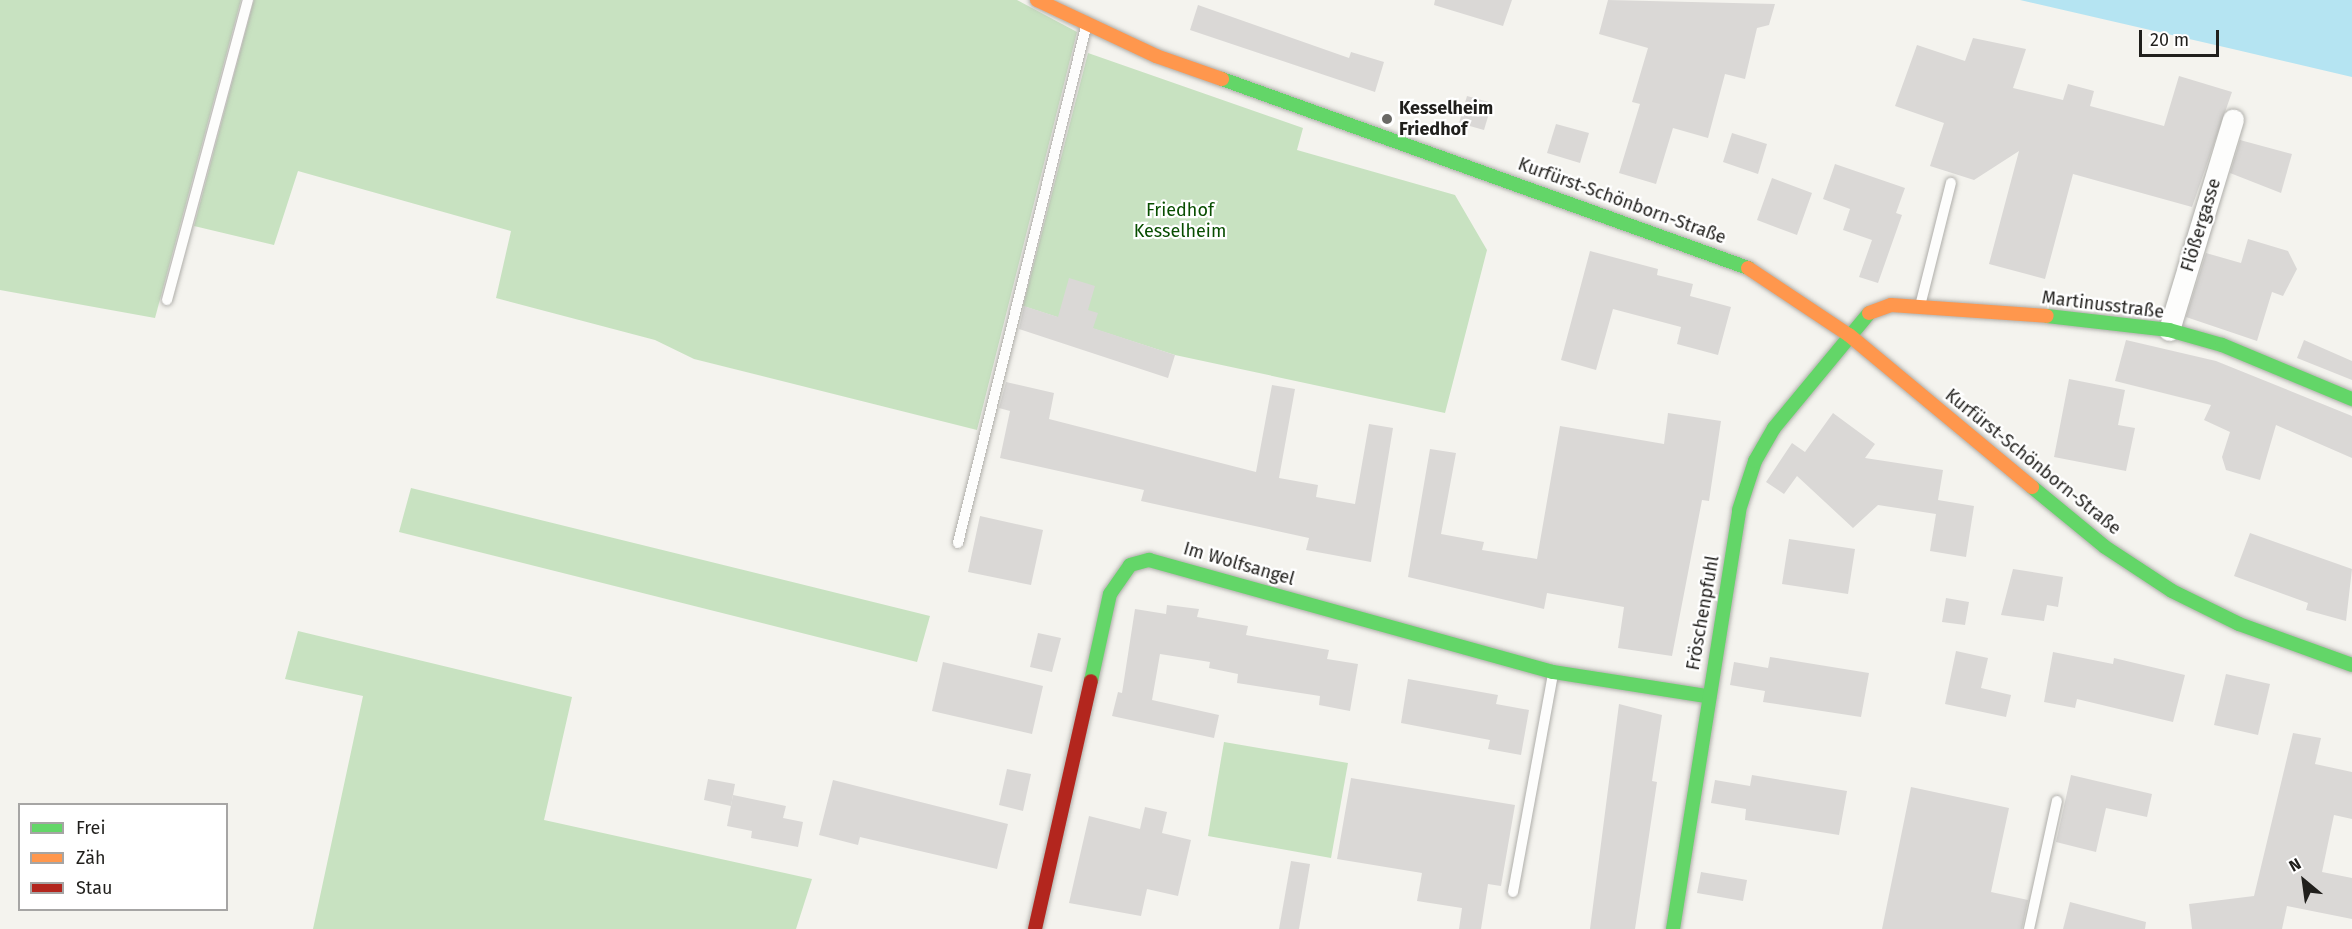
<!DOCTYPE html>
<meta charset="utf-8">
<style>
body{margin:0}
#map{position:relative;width:2352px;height:929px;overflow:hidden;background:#f4f3ee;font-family:"Fira Sans",sans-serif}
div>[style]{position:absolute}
.green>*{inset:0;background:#c8e2c1}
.water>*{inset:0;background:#b5e4f2}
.building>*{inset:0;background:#dad8d6}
.roads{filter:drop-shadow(0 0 2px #afaeaa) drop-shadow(0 0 2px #afaeaa)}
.lane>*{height:10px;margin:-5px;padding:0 5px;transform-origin:5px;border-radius:5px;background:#fdfdfc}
.street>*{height:21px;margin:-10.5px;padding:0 10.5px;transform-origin:10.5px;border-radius:10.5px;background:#fdfdfc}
.fast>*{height:14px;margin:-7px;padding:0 7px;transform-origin:7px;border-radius:7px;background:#63d668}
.slow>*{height:14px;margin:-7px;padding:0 7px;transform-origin:7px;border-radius:7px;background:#ff974d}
.jam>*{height:14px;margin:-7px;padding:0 7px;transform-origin:7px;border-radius:7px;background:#b3261e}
.dots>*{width:16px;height:16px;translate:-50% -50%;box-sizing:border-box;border:3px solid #fff;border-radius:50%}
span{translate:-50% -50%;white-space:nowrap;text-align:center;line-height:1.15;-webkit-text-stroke:4.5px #fff;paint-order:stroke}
.poi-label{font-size:18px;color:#201f1c;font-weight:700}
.left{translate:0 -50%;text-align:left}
.street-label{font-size:18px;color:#201f1c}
.park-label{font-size:18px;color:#084d00}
.legend{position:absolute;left:18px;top:803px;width:210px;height:108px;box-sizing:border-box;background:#fff;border:2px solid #a6a5a4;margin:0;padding:8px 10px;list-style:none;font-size:18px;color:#201f1c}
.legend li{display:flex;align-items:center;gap:12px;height:30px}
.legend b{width:30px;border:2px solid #a6a5a4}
.north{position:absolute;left:2274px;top:851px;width:60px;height:60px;-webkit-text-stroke:4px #fff;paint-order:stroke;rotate:331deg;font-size:16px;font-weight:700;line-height:24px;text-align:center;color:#201f1c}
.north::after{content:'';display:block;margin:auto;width:21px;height:27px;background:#201f1c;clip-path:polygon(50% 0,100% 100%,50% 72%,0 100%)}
.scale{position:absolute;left:2139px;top:30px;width:80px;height:27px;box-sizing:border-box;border:3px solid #201f1c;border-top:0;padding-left:8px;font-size:18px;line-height:21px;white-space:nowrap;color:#201f1c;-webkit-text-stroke:4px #fff;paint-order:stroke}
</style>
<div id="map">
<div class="green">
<i style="clip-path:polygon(0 0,241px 0,155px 318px,0 290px)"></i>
<i style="clip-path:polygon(254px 0,1017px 0,1077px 32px,977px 430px,694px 359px,655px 340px,496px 298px,511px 231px,298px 171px,274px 245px,194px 226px)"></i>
<i style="clip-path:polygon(1088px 53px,1303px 128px,1297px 150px,1455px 195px,1487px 250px,1445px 413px,1175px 355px,1023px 306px)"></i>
<i style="clip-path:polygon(411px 488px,930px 616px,917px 662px,399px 532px)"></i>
<i style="clip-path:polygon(298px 631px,572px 697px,544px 820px,812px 879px,796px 929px,313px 929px,363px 696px,285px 679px)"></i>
<i style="clip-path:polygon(1224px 742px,1348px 763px,1331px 858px,1208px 836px)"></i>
</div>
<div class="water">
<i style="clip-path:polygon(2020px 0,2352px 0,2352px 77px,2237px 50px)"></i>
</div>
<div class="building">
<i style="clip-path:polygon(1435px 0,1512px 0,1503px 26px,1434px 5px)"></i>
<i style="clip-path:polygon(1608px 0,1775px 4px,1769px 25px,1757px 28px,1745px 79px,1725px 74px,1708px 138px,1673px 128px,1656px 184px,1619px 173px,1640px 104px,1632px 102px,1648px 48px,1599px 34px)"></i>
<i style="clip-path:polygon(1198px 5px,1349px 58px,1351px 52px,1384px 62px,1375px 92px,1190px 30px)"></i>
<i style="clip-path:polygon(1973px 38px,2026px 49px,2013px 88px,2063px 100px,2068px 84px,2094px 91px,2090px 106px,2164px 126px,2179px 76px,2232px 92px,2192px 207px,2073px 174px,2045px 279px,1989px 264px,2019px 151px,1974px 180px,1930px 166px,1944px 123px,1895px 106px,1917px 45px,1965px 61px)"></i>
<i style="clip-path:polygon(1467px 96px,1492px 103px,1484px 130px,1459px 123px)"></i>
<i style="clip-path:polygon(1556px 124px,1589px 133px,1580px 163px,1547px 153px)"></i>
<i style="clip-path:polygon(1732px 133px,1767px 144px,1758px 174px,1723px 162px)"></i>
<i style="clip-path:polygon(2240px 140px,2292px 154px,2281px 193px,2230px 173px)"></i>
<i style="clip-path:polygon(1835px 164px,1905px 188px,1896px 213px,1902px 215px,1878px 283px,1859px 277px,1872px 240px,1843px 230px,1850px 209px,1823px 199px)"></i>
<i style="clip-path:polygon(1772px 178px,1812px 193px,1797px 235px,1757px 220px)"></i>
<i style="clip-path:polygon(2248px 239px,2288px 251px,2297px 269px,2283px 296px,2272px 292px,2257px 341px,2186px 317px,2206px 253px,2241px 263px)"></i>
<i style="clip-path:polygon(1590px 251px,1658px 269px,1657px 275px,1693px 284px,1690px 296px,1731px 307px,1718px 355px,1677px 344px,1681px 327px,1613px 309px,1596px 370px,1561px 360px)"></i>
<i style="clip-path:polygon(1069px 278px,1095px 286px,1088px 310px,1098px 313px,1093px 328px,1175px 355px,1168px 378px,1019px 329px,1024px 306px,1058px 317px)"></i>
<i style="clip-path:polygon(2126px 340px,2216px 361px,2352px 416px,2352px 458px,2276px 425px,2260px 480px,2226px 470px,2222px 457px,2230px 432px,2204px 420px,2211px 405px,2115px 381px)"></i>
<i style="clip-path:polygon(2304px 340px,2352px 361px,2352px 380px,2297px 358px)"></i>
<i style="clip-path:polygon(2069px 379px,2125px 390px,2118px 425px,2135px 428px,2126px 471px,2054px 457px)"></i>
<i style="clip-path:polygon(1006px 382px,1054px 393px,1049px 419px,1256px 472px,1272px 385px,1295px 389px,1279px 478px,1318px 485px,1316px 497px,1355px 504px,1369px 424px,1393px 428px,1371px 562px,1306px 550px,1309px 538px,1141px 501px,1144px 490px,1000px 458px,1010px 411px,999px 408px)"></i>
<i style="clip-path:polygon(1668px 413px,1721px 421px,1709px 501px,1702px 500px,1672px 656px,1618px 648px,1624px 607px,1547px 593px,1544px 609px,1408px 577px,1430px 449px,1456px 453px,1441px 534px,1484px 542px,1482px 550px,1537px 559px,1560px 426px,1664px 444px)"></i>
<i style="clip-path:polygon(1833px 413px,1875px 444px,1865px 458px,1943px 470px,1938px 500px,1974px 506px,1966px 557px,1930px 551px,1936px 514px,1878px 505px,1853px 528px,1797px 476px,1784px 494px,1766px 482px,1792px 443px,1805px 452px)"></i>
<i style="clip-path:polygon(980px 516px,1043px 530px,1031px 585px,968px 572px)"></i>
<i style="clip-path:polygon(2250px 533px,2352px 569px,2346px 621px,2306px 610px,2308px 603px,2234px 576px)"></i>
<i style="clip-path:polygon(1789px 539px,1855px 549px,1848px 594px,1782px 584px)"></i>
<i style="clip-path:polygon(2013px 569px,2063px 577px,2058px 607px,2047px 605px,2044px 621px,2001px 615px)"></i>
<i style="clip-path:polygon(1946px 598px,1969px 602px,1965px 625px,1942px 622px)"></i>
<i style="clip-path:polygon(1167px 605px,1199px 609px,1197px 617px,1248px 626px,1246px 635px,1329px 650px,1327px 659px,1358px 664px,1350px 711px,1319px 705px,1320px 696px,1237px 683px,1238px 674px,1209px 668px,1210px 662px,1160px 654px,1152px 700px,1219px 715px,1214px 738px,1112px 716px,1118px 692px,1122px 693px,1135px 609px,1166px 614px)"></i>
<i style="clip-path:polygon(1038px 633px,1061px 638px,1052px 672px,1030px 667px)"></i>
<i style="clip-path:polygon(1956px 651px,1988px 658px,1981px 688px,2011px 695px,2006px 717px,1945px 704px)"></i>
<i style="clip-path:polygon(2053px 652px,2113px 664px,2114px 658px,2185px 675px,2173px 722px,2077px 699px,2075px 708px,2044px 702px)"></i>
<i style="clip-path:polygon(1770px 657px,1869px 673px,1861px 717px,1763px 702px,1765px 691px,1730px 685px,1734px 662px,1768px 668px)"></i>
<i style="clip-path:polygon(943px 662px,1043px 686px,1032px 734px,932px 711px)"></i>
<i style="clip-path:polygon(2226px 674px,2270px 684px,2258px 735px,2214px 725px)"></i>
<i style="clip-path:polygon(1408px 679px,1498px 695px,1496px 704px,1529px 710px,1521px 755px,1488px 749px,1490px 740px,1401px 723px)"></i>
<i style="clip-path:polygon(1619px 704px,1662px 715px,1652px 781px,1657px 782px,1635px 929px,1590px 929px)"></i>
<i style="clip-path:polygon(2293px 733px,2321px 738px,2315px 764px,2352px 772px,2352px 819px,2334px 815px,2322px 872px,2352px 878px,2352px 919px,2287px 906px,2282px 929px,2192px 929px,2189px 904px,2254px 896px)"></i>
<i style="clip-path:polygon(1007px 769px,1031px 774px,1023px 811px,999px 805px)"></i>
<i style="clip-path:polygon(1752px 775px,1847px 791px,1839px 835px,1745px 820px,1746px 809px,1711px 803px,1715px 780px,1750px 786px)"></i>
<i style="clip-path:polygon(2071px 775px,2152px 794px,2147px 817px,2106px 808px,2096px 852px,2056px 842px)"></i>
<i style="clip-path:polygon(1351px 778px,1515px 805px,1501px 886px,1488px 884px,1481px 929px,1459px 929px,1462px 908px,1417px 901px,1422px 873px,1337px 859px)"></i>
<i style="clip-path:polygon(708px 779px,735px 784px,731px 806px,704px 800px)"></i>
<i style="clip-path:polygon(833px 780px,1008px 824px,997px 869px,860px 837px,858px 845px,819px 835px)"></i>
<i style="clip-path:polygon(1911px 787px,2009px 808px,1991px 892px,2028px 900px,2022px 929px,1882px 929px)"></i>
<i style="clip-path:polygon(733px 795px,786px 806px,783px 818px,803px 822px,798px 847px,751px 838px,752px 831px,727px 826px)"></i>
<i style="clip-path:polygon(1145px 807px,1167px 812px,1162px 833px,1191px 840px,1178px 896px,1147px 889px,1141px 916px,1069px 903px,1089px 816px,1140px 829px)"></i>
<i style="clip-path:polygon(1291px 861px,1310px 864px,1299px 929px,1279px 929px)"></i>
<i style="clip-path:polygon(1701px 872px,1747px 880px,1743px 901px,1697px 893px)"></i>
<i style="clip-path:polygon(2070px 902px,2146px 922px,2145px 929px,2063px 929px)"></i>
</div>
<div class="roads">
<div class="lane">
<i style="left:167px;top:300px;width:311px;rotate:-74.9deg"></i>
<i style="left:1920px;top:306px;width:127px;rotate:-75.9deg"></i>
<i style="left:958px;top:543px;width:532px;rotate:-76.07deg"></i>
<i style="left:1513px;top:892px;width:222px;rotate:-79.6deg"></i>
<i style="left:2029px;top:929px;width:131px;rotate:-77.7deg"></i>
</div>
<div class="street">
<i style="left:2169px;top:330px;width:220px;rotate:-73.1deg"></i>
</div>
<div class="fast">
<i style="left:1222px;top:79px;width:559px;rotate:19.76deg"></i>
<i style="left:2047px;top:316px;width:123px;rotate:6.5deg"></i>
<i style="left:2169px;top:330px;width:55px;rotate:15.8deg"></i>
<i style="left:2222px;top:345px;width:141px;rotate:22.6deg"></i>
<i style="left:2032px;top:487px;width:94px;rotate:39.4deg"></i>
<i style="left:2105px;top:547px;width:80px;rotate:33.3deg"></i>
<i style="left:2172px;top:591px;width:75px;rotate:26.2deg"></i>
<i style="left:2239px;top:624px;width:120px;rotate:19.9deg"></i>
<i style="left:1091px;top:681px;width:89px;rotate:-77.7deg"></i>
<i style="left:1110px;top:594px;width:35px;rotate:-55deg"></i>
<i style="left:1130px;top:565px;width:20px;rotate:-15deg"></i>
<i style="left:1149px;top:560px;width:419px;rotate:15.5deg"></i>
<i style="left:1553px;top:672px;width:156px;rotate:8.9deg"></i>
<i style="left:1673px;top:929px;width:424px;rotate:-81deg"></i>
<i style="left:1739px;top:510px;width:52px;rotate:-71.9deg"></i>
<i style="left:1755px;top:461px;width:38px;rotate:-60deg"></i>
<i style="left:1774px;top:428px;width:149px;rotate:-50.4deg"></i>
</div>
<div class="slow">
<i style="left:1037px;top:0;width:132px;rotate:25.2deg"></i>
<i style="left:1156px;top:56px;width:70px;rotate:19.2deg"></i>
<i style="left:1748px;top:268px;width:121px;rotate:33.6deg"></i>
<i style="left:1849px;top:335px;width:238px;rotate:39.7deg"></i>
<i style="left:1869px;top:313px;width:23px;rotate:-20deg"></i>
<i style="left:1891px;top:305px;width:156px;rotate:4deg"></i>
</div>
<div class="jam">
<i style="left:1035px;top:929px;width:254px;rotate:-77.3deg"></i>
</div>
</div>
<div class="dots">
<i style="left:1387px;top:119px;background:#6a6966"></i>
</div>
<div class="poi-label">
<span class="left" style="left:1399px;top:119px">Kesselheim<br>Friedhof</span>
</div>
<div class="street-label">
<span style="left:1622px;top:201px;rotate:20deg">Kurfürst-Schönborn-Straße</span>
<span style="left:2201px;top:225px;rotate:-73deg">Flößergasse</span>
<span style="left:2103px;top:305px;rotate:7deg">Martinusstraße</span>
<span style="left:2033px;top:462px;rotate:39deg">Kurfürst-Schönborn-Straße</span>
<span style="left:1239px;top:564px;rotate:16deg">Im Wolfsangel</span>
<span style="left:1703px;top:613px;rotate:-80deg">Fröschenpfuhl</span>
</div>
<div class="park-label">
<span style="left:1180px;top:221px">Friedhof<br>Kesselheim</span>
</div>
<ul class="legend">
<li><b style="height:8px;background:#63d668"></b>Frei</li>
<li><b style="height:8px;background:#ff974d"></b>Zäh</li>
<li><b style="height:8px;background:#b3261e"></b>Stau</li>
</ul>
<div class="north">N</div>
<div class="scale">20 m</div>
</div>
